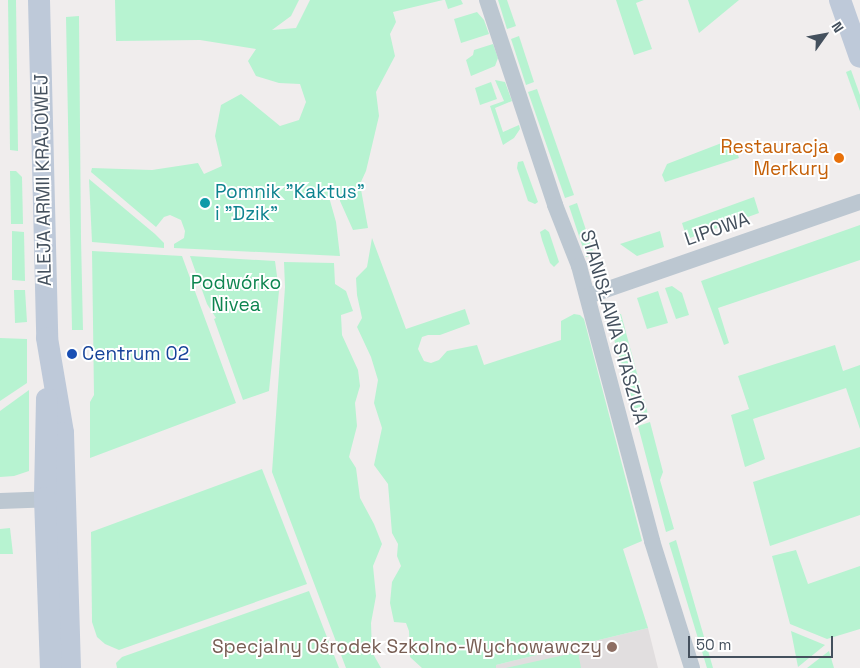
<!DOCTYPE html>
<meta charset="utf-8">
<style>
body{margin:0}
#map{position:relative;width:860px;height:668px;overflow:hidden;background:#f0eded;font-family:"Space Grotesk",sans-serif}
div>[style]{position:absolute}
.education>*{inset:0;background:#e1dedf}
.green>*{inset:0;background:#b7f3d1}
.street>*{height:16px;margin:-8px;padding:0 8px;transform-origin:8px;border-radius:8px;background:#bcc7d1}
.secondary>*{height:22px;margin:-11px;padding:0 11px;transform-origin:11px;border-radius:11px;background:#bec9d9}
.dots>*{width:14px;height:14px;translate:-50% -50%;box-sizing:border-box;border:2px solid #fff;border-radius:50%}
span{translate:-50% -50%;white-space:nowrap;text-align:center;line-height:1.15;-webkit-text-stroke:4px #fff;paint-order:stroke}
.food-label{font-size:19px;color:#c56008}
.right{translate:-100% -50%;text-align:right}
.street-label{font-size:19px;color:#44505d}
.culture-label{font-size:19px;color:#0d838f}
.left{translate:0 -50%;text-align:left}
.park-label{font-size:19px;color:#0e8550}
.transit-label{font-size:19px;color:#164399}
.education-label{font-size:19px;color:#785e54}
.north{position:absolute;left:800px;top:10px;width:50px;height:50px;-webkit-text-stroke:4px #fff;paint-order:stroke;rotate:58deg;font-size:14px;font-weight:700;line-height:20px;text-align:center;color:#44505d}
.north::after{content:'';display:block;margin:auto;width:18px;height:22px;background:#44505d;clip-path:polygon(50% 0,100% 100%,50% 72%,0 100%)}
.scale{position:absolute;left:688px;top:636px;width:145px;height:22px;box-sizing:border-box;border:2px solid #44505d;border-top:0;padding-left:6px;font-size:15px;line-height:18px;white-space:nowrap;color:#44505d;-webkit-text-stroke:4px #fff;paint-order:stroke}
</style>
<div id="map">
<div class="education">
<i style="clip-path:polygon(648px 628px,658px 668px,496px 668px,496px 665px)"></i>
</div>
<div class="green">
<i style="clip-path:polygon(8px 0,16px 0,18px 151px,10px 150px)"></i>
<i style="clip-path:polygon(115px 0,299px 0,291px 16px,272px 30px,296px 28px,310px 0,443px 0,393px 12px,396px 22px,390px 34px,395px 56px,376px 92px,379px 116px,366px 171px,360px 184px,368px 228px,353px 230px,340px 201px,339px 189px,330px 187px,329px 197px,336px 222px,340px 256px,174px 248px,174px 244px,184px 238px,185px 231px,181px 220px,170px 215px,164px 217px,156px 227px,91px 172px,92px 168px,152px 170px,198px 163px,204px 174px,222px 166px,215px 136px,221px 105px,241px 94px,280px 126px,299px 120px,306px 102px,300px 84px,279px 83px,256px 76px,248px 61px,256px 49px,200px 40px,116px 41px)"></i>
<i style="clip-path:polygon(445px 0,461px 0,463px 4px,448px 9px)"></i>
<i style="clip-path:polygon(498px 0,507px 0,516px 26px,507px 29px)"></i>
<i style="clip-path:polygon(616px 0,644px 0,636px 3px,652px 49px,634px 55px)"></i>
<i style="clip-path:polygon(688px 0,739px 0,699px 33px)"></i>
<i style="clip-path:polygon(477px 12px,484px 20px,489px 34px,461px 43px,454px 19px)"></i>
<i style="clip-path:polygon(79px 16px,81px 238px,83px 330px,72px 330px,66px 17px)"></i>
<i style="clip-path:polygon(519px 36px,534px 82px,526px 85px,511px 39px)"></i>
<i style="clip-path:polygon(493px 44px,498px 58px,495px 66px,471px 76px,466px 60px,473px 55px,474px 50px)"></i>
<i style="clip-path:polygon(851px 70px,860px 95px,860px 111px,846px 72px)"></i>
<i style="clip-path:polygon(495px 80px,505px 82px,512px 101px,495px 108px,503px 132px,519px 125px,520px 129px,514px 138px,503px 145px,490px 106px,504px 101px)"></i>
<i style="clip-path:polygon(491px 82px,497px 99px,480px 105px,475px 88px)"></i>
<i style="clip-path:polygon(537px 89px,574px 195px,565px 198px,528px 92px)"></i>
<i style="clip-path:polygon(732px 139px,739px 158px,665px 182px,662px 175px,667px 164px)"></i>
<i style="clip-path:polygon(523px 161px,538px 202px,535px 204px,528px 201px,517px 168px,518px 162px)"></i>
<i style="clip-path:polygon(10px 171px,16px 171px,22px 177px,23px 224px,11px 224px)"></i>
<i style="clip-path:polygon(89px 179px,155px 234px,164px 243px,164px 248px,92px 242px)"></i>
<i style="clip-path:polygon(754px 197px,759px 213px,687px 239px,682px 223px)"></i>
<i style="clip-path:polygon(577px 203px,594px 254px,586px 257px,569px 206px)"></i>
<i style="clip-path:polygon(860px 225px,860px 260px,718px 308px,729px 343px,724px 345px,701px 281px)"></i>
<i style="clip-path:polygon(545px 229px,549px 232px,559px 262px,554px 267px,550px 263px,542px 240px,540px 232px)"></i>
<i style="clip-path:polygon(12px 231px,24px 232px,25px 281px,12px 280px)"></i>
<i style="clip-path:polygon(660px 231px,664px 247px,637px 256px,620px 244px)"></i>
<i style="clip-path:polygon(372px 238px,406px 329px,465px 309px,470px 324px,440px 335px,428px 335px,422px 337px,418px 349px,424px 361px,431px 363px,439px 360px,447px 351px,477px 345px,484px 365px,561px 340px,561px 321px,574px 314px,580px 315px,584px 319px,642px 541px,623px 549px,648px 628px,496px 665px,496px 668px,422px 668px,410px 657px,409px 631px,406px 623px,394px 622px,390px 603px,392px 582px,401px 566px,397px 556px,398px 544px,392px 533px,388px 484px,374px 465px,382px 428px,374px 403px,378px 380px,371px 357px,357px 327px,362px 318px,357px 295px,356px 278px,367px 267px)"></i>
<i style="clip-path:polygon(92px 251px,182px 256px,236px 403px,90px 458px,90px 402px,94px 395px)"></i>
<i style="clip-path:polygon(190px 256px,275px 261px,279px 291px,269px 391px,243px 400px,214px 319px,216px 318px,207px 304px)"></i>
<i style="clip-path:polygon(284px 262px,334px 263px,335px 284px,346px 291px,353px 311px,341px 315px,342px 335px,358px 370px,360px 386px,355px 403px,357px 426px,349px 457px,356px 468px,360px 498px,374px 524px,382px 544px,373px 566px,376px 596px,371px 623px,372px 652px,381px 668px,346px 668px,272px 472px,285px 287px)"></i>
<i style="clip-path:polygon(672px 286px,682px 293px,689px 315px,676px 319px,665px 288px)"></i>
<i style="clip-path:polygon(14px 290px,25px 290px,27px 322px,15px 323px)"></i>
<i style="clip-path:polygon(658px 291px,668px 323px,647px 329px,637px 298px)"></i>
<i style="clip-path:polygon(617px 314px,621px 314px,649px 418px,638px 421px,611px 329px)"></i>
<i style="clip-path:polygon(0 338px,27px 339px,27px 383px,0 401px)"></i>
<i style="clip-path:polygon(835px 345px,843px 371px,860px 365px,860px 429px,846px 388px,753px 419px,765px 459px,745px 467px,731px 415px,749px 409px,738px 376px)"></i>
<i style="clip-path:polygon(29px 390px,29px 471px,14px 476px,0 477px,0 411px)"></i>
<i style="clip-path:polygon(650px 422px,663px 472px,660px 480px,674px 529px,666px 532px,638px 426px)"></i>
<i style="clip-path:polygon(860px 447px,860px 515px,770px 546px,753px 482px)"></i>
<i style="clip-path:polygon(262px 469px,307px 584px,119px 650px,105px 644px,97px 637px,92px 622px,91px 532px)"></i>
<i style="clip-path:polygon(10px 528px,13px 554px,0 554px,0 529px)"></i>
<i style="clip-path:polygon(676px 540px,713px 668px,707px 668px,669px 543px)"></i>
<i style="clip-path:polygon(796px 550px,808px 584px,860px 566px,860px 629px,827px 639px,790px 624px,772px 556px)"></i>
<i style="clip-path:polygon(309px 591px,339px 668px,117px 668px,116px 663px,122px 657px)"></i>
<i style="clip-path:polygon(791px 631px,825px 645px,798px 667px)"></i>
<i style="clip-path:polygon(829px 651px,834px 668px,807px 668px)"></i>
<i style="clip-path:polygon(578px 652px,581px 668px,506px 668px)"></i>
</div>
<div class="street">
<i style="left:487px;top:0;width:216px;rotate:71.6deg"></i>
<i style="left:555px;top:205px;width:66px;rotate:68.5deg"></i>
<i style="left:579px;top:266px;width:285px;rotate:75.1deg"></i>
<i style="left:652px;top:541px;width:133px;rotate:72.5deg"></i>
<i style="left:588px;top:296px;width:288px;rotate:-19.1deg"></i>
<i style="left:0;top:501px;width:55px;rotate:-2.1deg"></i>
</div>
<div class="secondary">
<i style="left:39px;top:0;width:338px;rotate:88.6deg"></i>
<i style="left:47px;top:338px;width:96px;rotate:80.4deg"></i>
<i style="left:63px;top:433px;width:235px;rotate:88.3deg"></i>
<i style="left:840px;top:0;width:60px;rotate:70.7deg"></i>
<i style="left:47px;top:399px;width:99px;rotate:91.2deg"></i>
<i style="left:45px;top:498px;width:170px;rotate:88deg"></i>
</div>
<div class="dots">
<i style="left:839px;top:158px;background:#e8710a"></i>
<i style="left:205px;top:203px;background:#0f9aa8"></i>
<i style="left:72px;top:354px;background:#1a4fb4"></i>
<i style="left:612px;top:647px;background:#8d6e63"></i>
</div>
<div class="food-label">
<span class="right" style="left:829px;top:158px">Restauracja<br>Merkury</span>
</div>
<div class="street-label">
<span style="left:43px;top:180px;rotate:-91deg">ALEJA ARMII KRAJOWEJ</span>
<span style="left:717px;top:229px;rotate:-19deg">LIPOWA</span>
<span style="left:614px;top:327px;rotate:74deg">STANISŁAWA STASZICA</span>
</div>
<div class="culture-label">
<span class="left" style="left:215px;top:203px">Pomnik "Kaktus"<br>i "Dzik"</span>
</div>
<div class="park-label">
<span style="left:236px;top:294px">Podwórko<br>Nivea</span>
</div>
<div class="transit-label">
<span class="left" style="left:82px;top:354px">Centrum 02</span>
</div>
<div class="education-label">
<span class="right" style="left:602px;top:647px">Specjalny Ośrodek Szkolno-Wychowawczy</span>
</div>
<div class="north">N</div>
<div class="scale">50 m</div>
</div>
